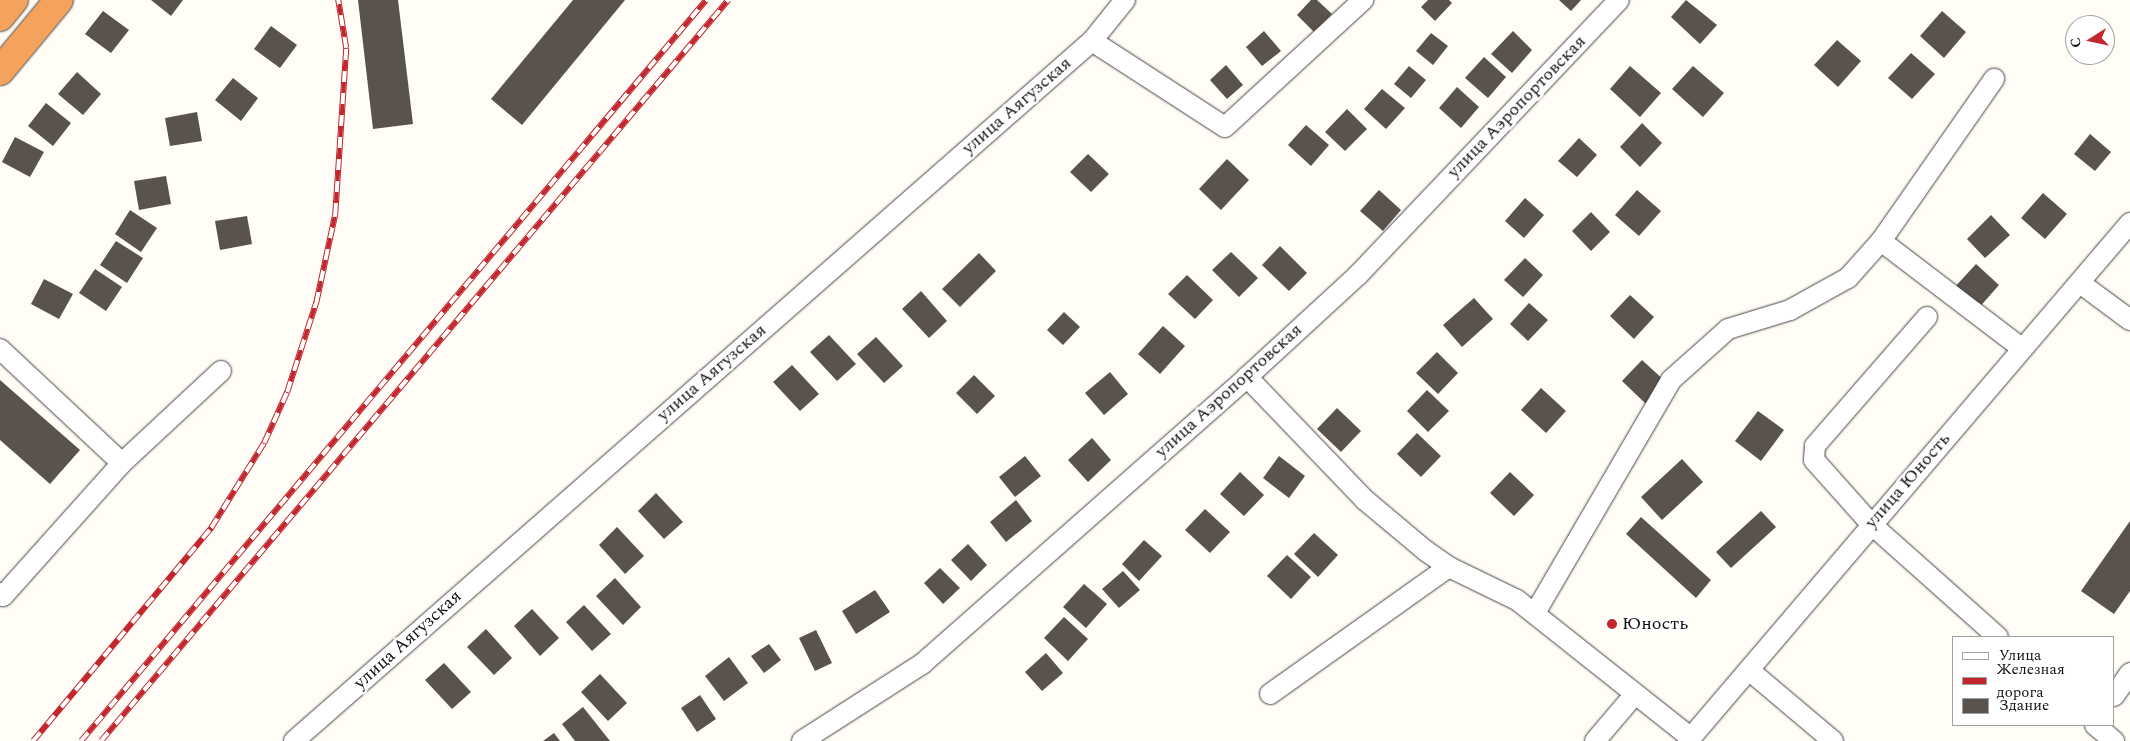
<!DOCTYPE html>
<meta charset="utf-8">
<style>
body{margin:0}
#map{position:relative;width:2130px;height:741px;overflow:hidden;background:#fffdf5;font-family:Spectral,serif}
div>[style]{position:absolute}
.building>*{inset:0;background:#5a524d}
.roads{filter:drop-shadow(0 0 1px #444) drop-shadow(0 0 1px #444)}
.minor>*{height:20px;margin:-10px;padding:0 10px;transform-origin:10px;border-radius:10px;background:#fff}
.highway>*{height:28px;margin:-14px;padding:0 14px;transform-origin:14px;border-radius:14px;background:#f5a25d}
.rail>*{height:5.5px;margin-top:-2.75px;transform-origin:0;background:repeating-linear-gradient(90deg,#fff 0 11px,#c4262e 0 22px);box-sizing:border-box;border-block:1px solid #c4262e}
.dots>*{width:14px;height:14px;translate:-50% -50%;box-sizing:border-box;border:2px solid #fff;border-radius:50%}
span{translate:-50% -50%;white-space:nowrap;text-align:center;line-height:1.15;-webkit-text-stroke:5px #fff;paint-order:stroke}
.street-label{font-size:18px;color:#111}
.poi-label{font-size:18px;color:#111}
.left{translate:0 -50%;text-align:left}
.legend{position:absolute;left:1952px;top:636px;width:162px;height:90px;box-sizing:border-box;background:#fff;border:1px solid #a0a0a0;margin:0;padding:6px 9px;list-style:none;font-size:15px;color:#111}
.legend li{display:flex;align-items:center;gap:10px;height:25px}
.legend b{width:25px;border:1px solid #a0a0a0}
.north{position:absolute;left:2065px;top:15px;width:50px;height:50px;box-sizing:border-box;background:#fff;border:1px solid #a0a0a0;border-radius:50%;rotate:260deg;font-size:14px;font-weight:700;line-height:20px;text-align:center;color:#111}
.north::after{content:'';display:block;margin:auto;width:18px;height:22px;background:#c4262e;clip-path:polygon(50% 0,100% 100%,50% 72%,0 100%)}
</style>
<div id="map">
<div class="building">
<i style="clip-path:polygon(151px 0,183px 0,171px 16px)"></i>
<i style="clip-path:polygon(358px 0,398px 0,413px 124px,373px 129px)"></i>
<i style="clip-path:polygon(573px 0,625px 0,522px 125px,491px 99px)"></i>
<i style="clip-path:polygon(1311px 0,1317px 0,1332px 14px,1314px 32px,1297px 15px)"></i>
<i style="clip-path:polygon(1428px 0,1449px 0,1452px 3px,1435px 21px,1421px 7px)"></i>
<i style="clip-path:polygon(1559px 0,1581px 0,1571px 11px)"></i>
<i style="clip-path:polygon(1686px 0,1717px 25px,1700px 44px,1671px 17px)"></i>
<i style="clip-path:polygon(103px 11px,129px 30px,111px 53px,85px 34px)"></i>
<i style="clip-path:polygon(1942px 11px,1966px 32px,1944px 58px,1920px 36px)"></i>
<i style="clip-path:polygon(271px 26px,297px 45px,280px 68px,254px 49px)"></i>
<i style="clip-path:polygon(1264px 31px,1281px 51px,1262px 66px,1246px 47px)"></i>
<i style="clip-path:polygon(1513px 31px,1532px 50px,1512px 73px,1491px 54px)"></i>
<i style="clip-path:polygon(1431px 33px,1448px 46px,1433px 65px,1416px 51px)"></i>
<i style="clip-path:polygon(1837px 40px,1861px 61px,1838px 87px,1814px 65px)"></i>
<i style="clip-path:polygon(1911px 53px,1935px 74px,1912px 99px,1888px 78px)"></i>
<i style="clip-path:polygon(1484px 57px,1506px 77px,1488px 98px,1465px 78px)"></i>
<i style="clip-path:polygon(1226px 65px,1243px 85px,1227px 99px,1210px 80px)"></i>
<i style="clip-path:polygon(1409px 66px,1426px 80px,1411px 98px,1394px 84px)"></i>
<i style="clip-path:polygon(1630px 66px,1661px 93px,1640px 117px,1610px 89px)"></i>
<i style="clip-path:polygon(1693px 66px,1724px 93px,1703px 117px,1672px 89px)"></i>
<i style="clip-path:polygon(77px 72px,101px 94px,83px 115px,58px 94px)"></i>
<i style="clip-path:polygon(233px 78px,258px 98px,241px 121px,215px 100px)"></i>
<i style="clip-path:polygon(1457px 87px,1479px 107px,1461px 128px,1439px 108px)"></i>
<i style="clip-path:polygon(1382px 89px,1405px 108px,1386px 129px,1364px 109px)"></i>
<i style="clip-path:polygon(46px 103px,71px 123px,53px 146px,28px 126px)"></i>
<i style="clip-path:polygon(1347px 109px,1367px 129px,1345px 151px,1325px 132px)"></i>
<i style="clip-path:polygon(197px 112px,202px 141px,170px 146px,165px 118px)"></i>
<i style="clip-path:polygon(1642px 123px,1662px 143px,1640px 167px,1620px 147px)"></i>
<i style="clip-path:polygon(1306px 125px,1329px 145px,1311px 166px,1288px 145px)"></i>
<i style="clip-path:polygon(2090px 134px,2111px 152px,2095px 171px,2074px 154px)"></i>
<i style="clip-path:polygon(15px 137px,44px 152px,30px 177px,2px 162px)"></i>
<i style="clip-path:polygon(1579px 138px,1597px 155px,1577px 177px,1558px 161px)"></i>
<i style="clip-path:polygon(1088px 154px,1109px 174px,1091px 192px,1070px 172px)"></i>
<i style="clip-path:polygon(1227px 159px,1249px 180px,1221px 210px,1199px 189px)"></i>
<i style="clip-path:polygon(166px 176px,171px 204px,139px 210px,134px 181px)"></i>
<i style="clip-path:polygon(1379px 190px,1401px 210px,1383px 231px,1360px 211px)"></i>
<i style="clip-path:polygon(1637px 190px,1661px 211px,1639px 236px,1615px 215px)"></i>
<i style="clip-path:polygon(2043px 193px,2067px 214px,2045px 239px,2021px 218px)"></i>
<i style="clip-path:polygon(1525px 198px,1544px 215px,1524px 238px,1505px 221px)"></i>
<i style="clip-path:polygon(130px 210px,157px 228px,141px 252px,115px 234px)"></i>
<i style="clip-path:polygon(1591px 212px,1610px 232px,1591px 251px,1572px 231px)"></i>
<i style="clip-path:polygon(1991px 215px,2010px 235px,1985px 258px,1967px 239px)"></i>
<i style="clip-path:polygon(247px 216px,252px 244px,220px 250px,215px 221px)"></i>
<i style="clip-path:polygon(116px 241px,143px 258px,127px 283px,100px 265px)"></i>
<i style="clip-path:polygon(1280px 246px,1307px 273px,1289px 291px,1262px 265px)"></i>
<i style="clip-path:polygon(1231px 252px,1258px 278px,1239px 297px,1212px 270px)"></i>
<i style="clip-path:polygon(979px 253px,996px 271px,960px 307px,942px 289px)"></i>
<i style="clip-path:polygon(1525px 258px,1543px 275px,1523px 297px,1504px 280px)"></i>
<i style="clip-path:polygon(1976px 264px,1999px 285px,1977px 310px,1953px 289px)"></i>
<i style="clip-path:polygon(95px 269px,122px 287px,106px 311px,79px 293px)"></i>
<i style="clip-path:polygon(1187px 275px,1213px 300px,1195px 319px,1168px 294px)"></i>
<i style="clip-path:polygon(44px 279px,73px 294px,59px 319px,31px 304px)"></i>
<i style="clip-path:polygon(921px 291px,947px 321px,929px 338px,902px 309px)"></i>
<i style="clip-path:polygon(1630px 295px,1654px 317px,1634px 339px,1610px 316px)"></i>
<i style="clip-path:polygon(1474px 298px,1493px 319px,1462px 347px,1443px 325px)"></i>
<i style="clip-path:polygon(1529px 303px,1548px 320px,1528px 341px,1510px 324px)"></i>
<i style="clip-path:polygon(1064px 312px,1080px 327px,1063px 345px,1047px 330px)"></i>
<i style="clip-path:polygon(1163px 326px,1185px 346px,1160px 374px,1138px 354px)"></i>
<i style="clip-path:polygon(829px 335px,856px 364px,837px 381px,810px 352px)"></i>
<i style="clip-path:polygon(876px 337px,903px 366px,884px 383px,857px 354px)"></i>
<i style="clip-path:polygon(1437px 352px,1458px 373px,1438px 394px,1416px 373px)"></i>
<i style="clip-path:polygon(1642px 360px,1666px 382px,1646px 404px,1622px 381px)"></i>
<i style="clip-path:polygon(792px 365px,819px 394px,800px 411px,773px 382px)"></i>
<i style="clip-path:polygon(1110px 372px,1128px 394px,1104px 415px,1085px 393px)"></i>
<i style="clip-path:polygon(974px 375px,995px 396px,977px 414px,956px 393px)"></i>
<i style="clip-path:polygon(0 380px,80px 450px,50px 484px,0 440px)"></i>
<i style="clip-path:polygon(1541px 388px,1566px 411px,1546px 433px,1521px 410px)"></i>
<i style="clip-path:polygon(1427px 390px,1449px 411px,1428px 432px,1407px 411px)"></i>
<i style="clip-path:polygon(1337px 408px,1361px 431px,1341px 452px,1317px 429px)"></i>
<i style="clip-path:polygon(1758px 411px,1784px 430px,1761px 461px,1735px 441px)"></i>
<i style="clip-path:polygon(1417px 433px,1441px 456px,1421px 477px,1397px 454px)"></i>
<i style="clip-path:polygon(1092px 438px,1111px 460px,1088px 482px,1068px 460px)"></i>
<i style="clip-path:polygon(1025px 456px,1041px 476px,1015px 497px,999px 477px)"></i>
<i style="clip-path:polygon(1279px 456px,1305px 476px,1289px 498px,1263px 478px)"></i>
<i style="clip-path:polygon(1682px 459px,1703px 482px,1662px 520px,1641px 497px)"></i>
<i style="clip-path:polygon(1240px 472px,1264px 495px,1244px 516px,1220px 494px)"></i>
<i style="clip-path:polygon(1510px 472px,1534px 495px,1514px 516px,1490px 493px)"></i>
<i style="clip-path:polygon(656px 493px,683px 522px,664px 539px,638px 511px)"></i>
<i style="clip-path:polygon(1016px 500px,1032px 521px,1006px 542px,990px 522px)"></i>
<i style="clip-path:polygon(1205px 509px,1230px 532px,1210px 553px,1185px 530px)"></i>
<i style="clip-path:polygon(1761px 511px,1776px 527px,1731px 568px,1716px 552px)"></i>
<i style="clip-path:polygon(1641px 517px,1711px 580px,1696px 598px,1626px 534px)"></i>
<i style="clip-path:polygon(2130px 521px,2130px 591px,2114px 614px,2081px 591px)"></i>
<i style="clip-path:polygon(617px 527px,644px 556px,625px 574px,599px 545px)"></i>
<i style="clip-path:polygon(1314px 533px,1338px 555px,1318px 577px,1294px 554px)"></i>
<i style="clip-path:polygon(1144px 540px,1162px 556px,1139px 581px,1122px 564px)"></i>
<i style="clip-path:polygon(968px 544px,987px 565px,971px 581px,951px 560px)"></i>
<i style="clip-path:polygon(1287px 555px,1311px 577px,1291px 599px,1267px 576px)"></i>
<i style="clip-path:polygon(940px 568px,960px 588px,943px 604px,924px 583px)"></i>
<i style="clip-path:polygon(1123px 571px,1140px 590px,1119px 608px,1102px 589px)"></i>
<i style="clip-path:polygon(615px 578px,641px 607px,623px 625px,596px 596px)"></i>
<i style="clip-path:polygon(1084px 584px,1107px 604px,1086px 628px,1063px 607px)"></i>
<i style="clip-path:polygon(875px 590px,890px 612px,856px 634px,842px 611px)"></i>
<i style="clip-path:polygon(584px 605px,611px 634px,592px 651px,566px 622px)"></i>
<i style="clip-path:polygon(532px 609px,559px 638px,540px 656px,514px 626px)"></i>
<i style="clip-path:polygon(1064px 617px,1088px 639px,1068px 661px,1044px 638px)"></i>
<i style="clip-path:polygon(486px 629px,512px 658px,494px 675px,467px 647px)"></i>
<i style="clip-path:polygon(816px 630px,832px 663px,815px 671px,799px 638px)"></i>
<i style="clip-path:polygon(769px 644px,781px 660px,764px 673px,751px 656px)"></i>
<i style="clip-path:polygon(1046px 653px,1063px 673px,1042px 691px,1025px 672px)"></i>
<i style="clip-path:polygon(729px 657px,748px 683px,724px 701px,705px 676px)"></i>
<i style="clip-path:polygon(444px 663px,471px 692px,452px 709px,425px 680px)"></i>
<i style="clip-path:polygon(600px 674px,627px 703px,608px 721px,581px 692px)"></i>
<i style="clip-path:polygon(700px 695px,716px 719px,697px 732px,681px 708px)"></i>
<i style="clip-path:polygon(583px 707px,610px 741px,575px 741px,562px 724px)"></i>
<i style="clip-path:polygon(554px 733px,560px 741px,543px 741px)"></i>
</div>
<div class="roads">
<div class="minor">
<i style="left:1092px;top:41px;width:158px;rotate:32.9deg"></i>
<i style="left:1225px;top:127px;width:188px;rotate:-42.6deg"></i>
<i style="left:1881px;top:241px;width:178px;rotate:37.3deg"></i>
<i style="left:2080px;top:283px;width:62px;rotate:36.5deg"></i>
<i style="left:1927px;top:317px;width:171px;rotate:131deg"></i>
<i style="left:1815px;top:446px;width:14px;rotate:94deg"></i>
<i style="left:1814px;top:460px;width:86px;rotate:48.3deg"></i>
<i style="left:1871px;top:524px;width:170px;rotate:41.7deg"></i>
<i style="left:0;top:349px;width:167px;rotate:43.1deg"></i>
<i style="left:122px;top:463px;width:135px;rotate:-42.9deg"></i>
<i style="left:1247px;top:377px;width:170px;rotate:46.2deg"></i>
<i style="left:1365px;top:500px;width:80px;rotate:39.9deg"></i>
<i style="left:1426px;top:551px;width:28px;rotate:35deg"></i>
<i style="left:1449px;top:567px;width:76px;rotate:25.9deg"></i>
<i style="left:1517px;top:600px;width:222px;rotate:38.4deg"></i>
<i style="left:0;top:593px;width:4px;rotate:45deg"></i>
<i style="left:3px;top:596px;width:178px;rotate:-48.2deg"></i>
<i style="left:1535px;top:613px;width:270px;rotate:-59.7deg"></i>
<i style="left:1671px;top:380px;width:76px;rotate:-41.8deg"></i>
<i style="left:1728px;top:329px;width:65px;rotate:-17deg"></i>
<i style="left:1790px;top:310px;width:66px;rotate:-28.9deg"></i>
<i style="left:1848px;top:278px;width:50px;rotate:-48.3deg"></i>
<i style="left:1881px;top:241px;width:198px;rotate:-55.1deg"></i>
<i style="left:1749px;top:670px;width:110px;rotate:40.2deg"></i>
<i style="left:1270px;top:694px;width:219px;rotate:-35.4deg"></i>
<i style="left:2114px;top:696px;width:28px;rotate:-55deg"></i>
<i style="left:2095px;top:725px;width:25px;rotate:40deg"></i>
<i style="left:294px;top:741px;width:1062px;rotate:-41.26deg"></i>
<i style="left:1092px;top:41px;width:53px;rotate:-51.2deg"></i>
<i style="left:802px;top:741px;width:143px;rotate:-32.7deg"></i>
<i style="left:922px;top:664px;width:434px;rotate:-41.4deg"></i>
<i style="left:1247px;top:377px;width:151px;rotate:-42.6deg"></i>
<i style="left:1358px;top:275px;width:379px;rotate:-46.5deg"></i>
<i style="left:1595px;top:741px;width:62px;rotate:-49.6deg"></i>
<i style="left:1688px;top:741px;width:681px;rotate:-49.53deg"></i>
</div>
<div class="highway">
<i style="left:0;top:17px;width:22px;rotate:-51deg"></i>
<i style="left:0;top:71px;width:92px;rotate:-50.3deg"></i>
</div>
</div>
<div class="rail">
<i style="left:33px;top:741px;width:278px;rotate:-50.1deg"></i>
<i style="left:211px;top:528px;width:100px;rotate:-58.1deg"></i>
<i style="left:264px;top:443px;width:56px;rotate:-65.7deg"></i>
<i style="left:287px;top:392px;width:94px;rotate:-72deg"></i>
<i style="left:316px;top:303px;width:91px;rotate:-77.9deg"></i>
<i style="left:335px;top:214px;width:166px;rotate:-86.2deg"></i>
<i style="left:346px;top:48px;width:49px;rotate:-99.5deg"></i>
<i style="left:81px;top:741px;width:969px;rotate:-49.85deg"></i>
<i style="left:101px;top:741px;width:971px;rotate:-49.76deg"></i>
</div>
<div class="dots">
<i style="left:1612px;top:624px;background:#c4262e"></i>
</div>
<div class="street-label">
<span style="left:1017px;top:106px;rotate:-41deg">улица Аягузская</span>
<span style="left:1517px;top:107px;rotate:-46deg">улица Аэропортовская</span>
<span style="left:712px;top:373px;rotate:-41deg">улица Аягузская</span>
<span style="left:1229px;top:391px;rotate:-42deg">улица Аэропортовская</span>
<span style="left:1908px;top:481px;rotate:-49deg">улица Юность</span>
<span style="left:408px;top:640px;rotate:-42deg">улица Аягузская</span>
</div>
<div class="poi-label">
<span class="left" style="left:1622px;top:624px">Юность</span>
</div>
<ul class="legend">
<li><b style="height:6px;background:#fff"></b>Улица</li>
<li><b style="height:6px;background:#c4262e"></b>Железная дорога</li>
<li><b style="height:14px;background:#5a524d"></b>Здание</li>
</ul>
<div class="north">С</div>
</div>
